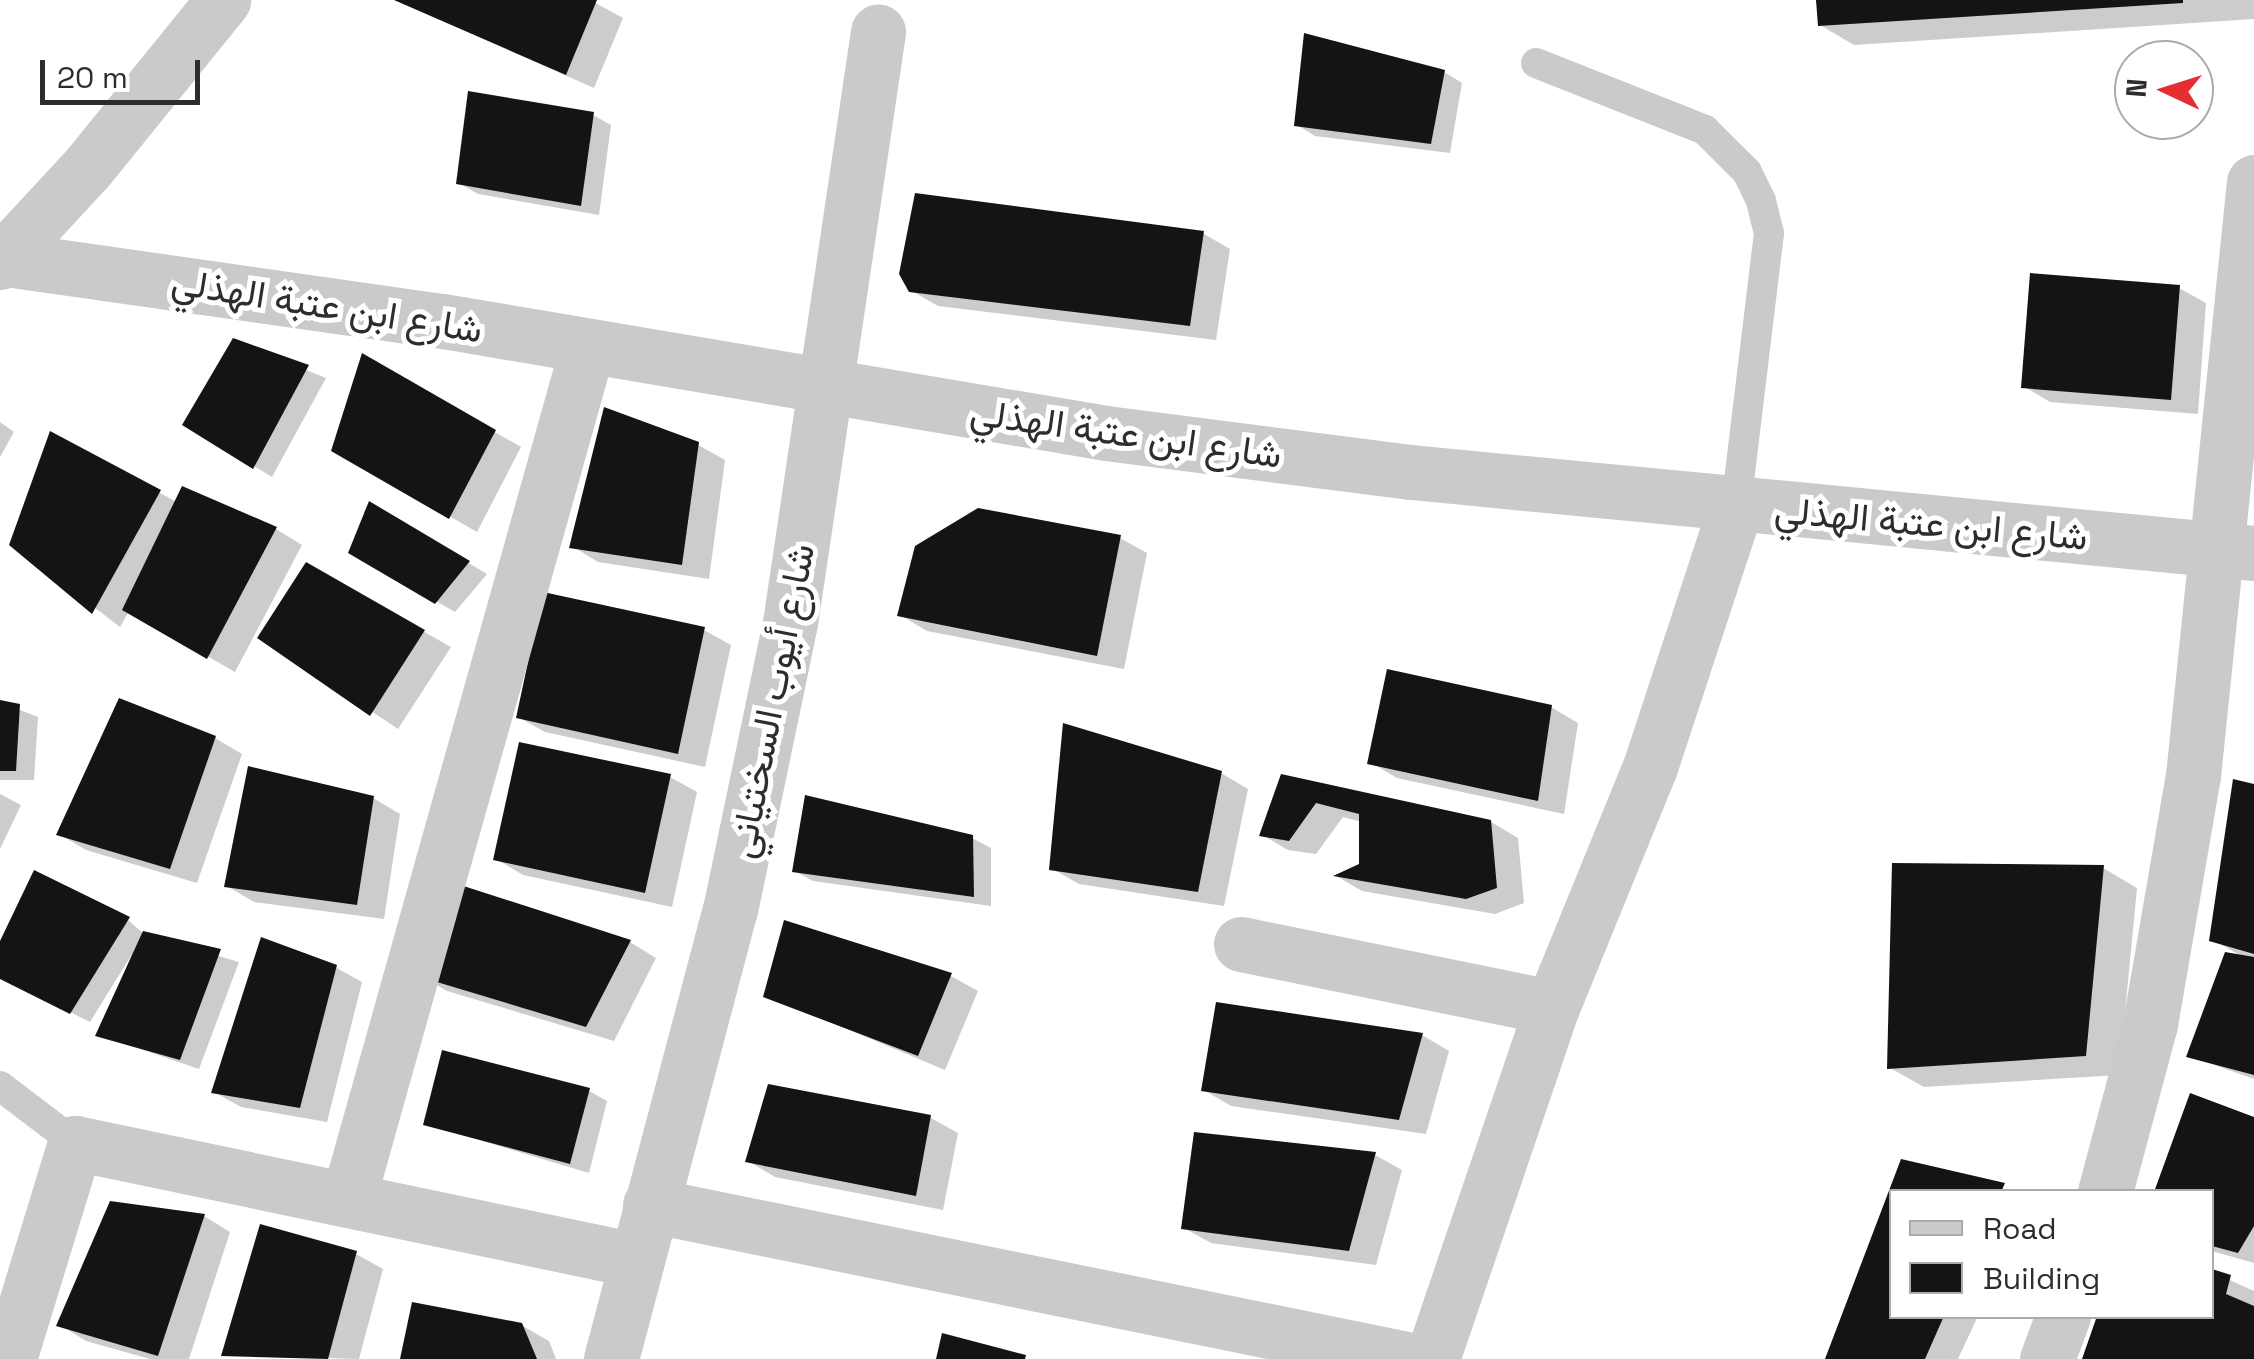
<!DOCTYPE html>
<meta charset="utf-8">
<style>
body{margin:0}
#map{position:relative;width:2254px;height:1359px;overflow:hidden;background:#fff;font-family:"Space Grotesk",Vazirmatn,sans-serif}
div>[style]{position:absolute}
.shadow>*{inset:0;background:#0003}
.building>*{inset:0;background:#141414}
.service>*{height:30px;margin:-15px;padding:0 15px;transform-origin:15px;border-radius:15px;background:#cacaca}
.minor>*{height:55px;margin:-27.5px;padding:0 27.5px;transform-origin:27.5px;border-radius:27.5px;background:#cacaca}
span{translate:-50% -50%;white-space:nowrap;text-align:center;line-height:1.15;-webkit-text-stroke:10px #fff;paint-order:stroke}
.street-label{font-size:38px;color:#2d2d2d}
.legend{position:absolute;left:1889px;top:1189px;width:325px;height:130px;box-sizing:border-box;background:#fff;border:2px solid #ababab;margin:0;padding:12px 18px;list-style:none;font-size:30px;color:#2d2d2d}
.legend li{display:flex;align-items:center;gap:20px;height:50px}
.legend b{width:50px;border:2px solid #ababab}
.north{position:absolute;left:2114px;top:40px;width:100px;height:100px;box-sizing:border-box;background:#fff;border:2px solid #ababab;border-radius:50%;rotate:274deg;font-size:28px;font-weight:700;line-height:40px;text-align:center;color:#2d2d2d}
.north::after{content:'';display:block;margin:auto;width:35px;height:45px;background:#e42e34;clip-path:polygon(50% 0,100% 100%,50% 72%,0 100%)}
.scale{position:absolute;left:40px;top:60px;width:160px;height:45px;box-sizing:border-box;border:5px solid #2d2d2d;border-top:0;padding-left:12px;font-size:30px;line-height:35px;white-space:nowrap;color:#2d2d2d;-webkit-text-stroke:8px #fff;paint-order:stroke}
</style>
<div id="map">
<div class="shadow">
<i style="clip-path:polygon(395px 0,590px 0,623px 18px,594px 88px)"></i>
<i style="clip-path:polygon(1818px 0,2254px 0,2254px 19px,1854px 45px,1820px 25px)"></i>
<i style="clip-path:polygon(1444px 72px,1462px 83px,1450px 153px,1315px 136px,1297px 125px)"></i>
<i style="clip-path:polygon(593px 115px,611px 125px,599px 215px,478px 194px,459px 183px)"></i>
<i style="clip-path:polygon(1204px 234px,1230px 249px,1216px 340px,938px 306px,910px 290px)"></i>
<i style="clip-path:polygon(2179px 288px,2206px 303px,2198px 414px,2050px 402px,2023px 386px)"></i>
<i style="clip-path:polygon(234px 341px,326px 378px,272px 477px,185px 424px)"></i>
<i style="clip-path:polygon(364px 357px,521px 447px,477px 532px,334px 450px)"></i>
<i style="clip-path:polygon(0 422px,14px 432px,0 457px)"></i>
<i style="clip-path:polygon(51px 435px,177px 502px,276px 529px,302px 545px,235px 672px,129px 611px,120px 627px,12px 544px)"></i>
<i style="clip-path:polygon(698px 445px,725px 460px,709px 579px,598px 562px,572px 546px)"></i>
<i style="clip-path:polygon(370px 504px,487px 574px,455px 612px,351px 552px)"></i>
<i style="clip-path:polygon(1120px 538px,1147px 553px,1124px 669px,927px 631px,900px 615px)"></i>
<i style="clip-path:polygon(306px 565px,451px 647px,398px 729px,261px 637px)"></i>
<i style="clip-path:polygon(545px 595px,704px 630px,731px 645px,705px 767px,545px 732px,518px 717px)"></i>
<i style="clip-path:polygon(0 702px,38px 717px,34px 780px,0 780px)"></i>
<i style="clip-path:polygon(1551px 707px,1578px 723px,1564px 814px,1397px 778px,1370px 762px)"></i>
<i style="clip-path:polygon(215px 738px,242px 754px,197px 883px,86px 850px,59px 834px)"></i>
<i style="clip-path:polygon(1221px 773px,1248px 789px,1224px 906px,1079px 884px,1051px 868px)"></i>
<i style="clip-path:polygon(670px 777px,697px 792px,672px 907px,523px 875px,496px 859px)"></i>
<i style="clip-path:polygon(1282px 777px,1491px 822px,1518px 838px,1524px 903px,1495px 914px,1362px 891px,1338px 877px,1361px 865px,1362px 822px,1343px 817px,1316px 854px,1288px 850px,1262px 835px)"></i>
<i style="clip-path:polygon(2254px 786px,2254px 1079px,2189px 1056px,2241px 956px,2212px 939px)"></i>
<i style="clip-path:polygon(0 794px,21px 805px,0 849px)"></i>
<i style="clip-path:polygon(373px 798px,400px 814px,384px 919px,254px 902px,227px 886px)"></i>
<i style="clip-path:polygon(972px 838px,991px 848px,991px 906px,813px 881px,795px 871px)"></i>
<i style="clip-path:polygon(2103px 868px,2137px 888px,2119px 1075px,1924px 1087px,1890px 1068px)"></i>
<i style="clip-path:polygon(35px 874px,128px 920px,144px 934px,239px 962px,199px 1069px,99px 1035px,132px 954px,90px 1022px,0 977px,0 947px)"></i>
<i style="clip-path:polygon(786px 924px,951px 976px,978px 991px,945px 1070px,766px 995px)"></i>
<i style="clip-path:polygon(630px 942px,656px 958px,614px 1041px,447px 991px,420px 975px)"></i>
<i style="clip-path:polygon(335px 967px,362px 982px,327px 1122px,241px 1107px,214px 1092px)"></i>
<i style="clip-path:polygon(1422px 1035px,1449px 1051px,1426px 1134px,1231px 1106px,1204px 1090px)"></i>
<i style="clip-path:polygon(770px 1087px,931px 1118px,958px 1133px,943px 1210px,775px 1177px,748px 1161px)"></i>
<i style="clip-path:polygon(589px 1091px,607px 1101px,589px 1173px,426px 1124px)"></i>
<i style="clip-path:polygon(2254px 1119px,2254px 1263px,2212px 1251px,2212px 1192px)"></i>
<i style="clip-path:polygon(1196px 1135px,1375px 1155px,1402px 1170px,1376px 1265px,1211px 1243px,1184px 1228px)"></i>
<i style="clip-path:polygon(1902px 1162px,2016px 1192px,1892px 1192px,1892px 1316px,1978px 1316px,1958px 1359px,1828px 1359px)"></i>
<i style="clip-path:polygon(204px 1216px,230px 1232px,189px 1359px,150px 1359px,86px 1341px,60px 1325px)"></i>
<i style="clip-path:polygon(356px 1254px,383px 1269px,359px 1359px,224px 1355px)"></i>
<i style="clip-path:polygon(2212px 1272px,2254px 1291px,2254px 1359px,2085px 1359px,2212px 1316px)"></i>
<i style="clip-path:polygon(521px 1325px,549px 1341px,556px 1359px,403px 1359px)"></i>
</div>
<div class="building">
<i style="clip-path:polygon(394px 0,597px 0,566px 75px)"></i>
<i style="clip-path:polygon(1816px 0,2183px 0,2183px 3px,1818px 26px)"></i>
<i style="clip-path:polygon(1304px 33px,1445px 70px,1431px 144px,1294px 126px)"></i>
<i style="clip-path:polygon(468px 91px,594px 112px,581px 206px,456px 184px)"></i>
<i style="clip-path:polygon(915px 193px,1204px 231px,1190px 326px,909px 292px,899px 274px)"></i>
<i style="clip-path:polygon(2030px 273px,2180px 285px,2171px 400px,2021px 388px)"></i>
<i style="clip-path:polygon(233px 338px,309px 365px,253px 469px,182px 425px)"></i>
<i style="clip-path:polygon(362px 353px,496px 430px,449px 519px,331px 451px)"></i>
<i style="clip-path:polygon(604px 407px,699px 442px,682px 565px,569px 548px)"></i>
<i style="clip-path:polygon(50px 431px,161px 490px,92px 614px,9px 545px)"></i>
<i style="clip-path:polygon(182px 486px,277px 527px,207px 659px,122px 610px)"></i>
<i style="clip-path:polygon(369px 501px,470px 561px,435px 604px,348px 553px)"></i>
<i style="clip-path:polygon(978px 508px,1121px 535px,1097px 656px,897px 616px,915px 546px)"></i>
<i style="clip-path:polygon(306px 562px,425px 630px,370px 716px,257px 638px)"></i>
<i style="clip-path:polygon(543px 592px,705px 627px,678px 754px,516px 718px)"></i>
<i style="clip-path:polygon(1387px 669px,1552px 705px,1538px 801px,1367px 764px)"></i>
<i style="clip-path:polygon(119px 698px,216px 736px,170px 869px,56px 835px)"></i>
<i style="clip-path:polygon(0 700px,20px 704px,16px 771px,0 771px)"></i>
<i style="clip-path:polygon(1063px 723px,1222px 771px,1198px 892px,1049px 870px)"></i>
<i style="clip-path:polygon(519px 742px,671px 774px,645px 893px,493px 860px)"></i>
<i style="clip-path:polygon(248px 766px,374px 796px,357px 905px,224px 887px)"></i>
<i style="clip-path:polygon(1281px 774px,1491px 820px,1497px 888px,1466px 899px,1333px 876px,1359px 864px,1359px 814px,1316px 803px,1289px 841px,1259px 836px)"></i>
<i style="clip-path:polygon(2233px 779px,2254px 784px,2254px 954px,2209px 941px)"></i>
<i style="clip-path:polygon(805px 795px,973px 835px,974px 897px,792px 872px)"></i>
<i style="clip-path:polygon(1892px 863px,2104px 865px,2086px 1056px,1887px 1069px)"></i>
<i style="clip-path:polygon(34px 870px,130px 917px,70px 1014px,0 979px,0 941px)"></i>
<i style="clip-path:polygon(448px 881px,631px 940px,586px 1027px,417px 976px)"></i>
<i style="clip-path:polygon(784px 920px,952px 973px,918px 1056px,763px 997px)"></i>
<i style="clip-path:polygon(143px 931px,221px 949px,180px 1060px,95px 1036px)"></i>
<i style="clip-path:polygon(261px 937px,337px 965px,300px 1108px,211px 1093px)"></i>
<i style="clip-path:polygon(2225px 952px,2254px 957px,2254px 1075px,2186px 1057px)"></i>
<i style="clip-path:polygon(1216px 1002px,1423px 1033px,1399px 1120px,1201px 1091px)"></i>
<i style="clip-path:polygon(442px 1050px,590px 1088px,570px 1164px,423px 1125px)"></i>
<i style="clip-path:polygon(768px 1084px,931px 1115px,916px 1196px,745px 1162px)"></i>
<i style="clip-path:polygon(2190px 1093px,2254px 1117px,2254px 1226px,2238px 1253px,2212px 1246px,2212px 1192px,2154px 1192px)"></i>
<i style="clip-path:polygon(1194px 1132px,1376px 1152px,1349px 1251px,1181px 1229px)"></i>
<i style="clip-path:polygon(1901px 1159px,2005px 1183px,2001px 1192px,1892px 1192px,1892px 1316px,1944px 1316px,1925px 1359px,1825px 1359px)"></i>
<i style="clip-path:polygon(110px 1201px,205px 1214px,158px 1356px,56px 1326px)"></i>
<i style="clip-path:polygon(260px 1224px,357px 1251px,328px 1359px,221px 1356px)"></i>
<i style="clip-path:polygon(2212px 1269px,2231px 1275px,2226px 1294px,2254px 1306px,2254px 1359px,2082px 1359px,2097px 1316px,2212px 1316px)"></i>
<i style="clip-path:polygon(412px 1302px,522px 1323px,537px 1359px,400px 1359px)"></i>
<i style="clip-path:polygon(942px 1333px,1026px 1355px,1025px 1359px,936px 1359px)"></i>
</div>
<div class="service">
<i style="left:1536px;top:63px;width:182px;rotate:21.6deg"></i>
<i style="left:1705px;top:130px;width:59px;rotate:45deg"></i>
<i style="left:1747px;top:172px;width:32px;rotate:64deg"></i>
<i style="left:1761px;top:201px;width:33px;rotate:76deg"></i>
<i style="left:1769px;top:233px;width:275px;rotate:96.9deg"></i>
<i style="left:0;top:1086px;width:94px;rotate:37.2deg"></i>
</div>
<div class="minor">
<i style="left:6px;top:259px;width:441px;rotate:8.1deg"></i>
<i style="left:443px;top:321px;width:672px;rotate:9.59deg"></i>
<i style="left:1106px;top:433px;width:307px;rotate:7.3deg"></i>
<i style="left:1411px;top:472px;width:847px;rotate:5.49deg"></i>
<i style="left:0;top:262px;width:129px;rotate:-47.2deg"></i>
<i style="left:88px;top:167px;width:215px;rotate:-51deg"></i>
<i style="left:1241px;top:944px;width:317px;rotate:11.5deg"></i>
<i style="left:2105px;top:1192px;width:174px;rotate:-75deg"></i>
<i style="left:2150px;top:1024px;width:252px;rotate:-80.2deg"></i>
<i style="left:2193px;top:776px;width:597px;rotate:-84.14deg"></i>
<i style="left:349px;top:1196px;width:880px;rotate:-74.31deg"></i>
<i style="left:650px;top:1205px;width:773px;rotate:11.5deg"></i>
<i style="left:9px;top:1359px;width:226px;rotate:-73deg"></i>
<i style="left:75px;top:1143px;width:572px;rotate:11.8deg"></i>
<i style="left:611px;top:1359px;width:465px;rotate:-75.2deg"></i>
<i style="left:730px;top:910px;width:293px;rotate:-78.2deg"></i>
<i style="left:790px;top:623px;width:598px;rotate:-81.53deg"></i>
<i style="left:1432px;top:1359px;width:372px;rotate:-71.2deg"></i>
<i style="left:1552px;top:1007px;width:259px;rotate:-67.8deg"></i>
<i style="left:1650px;top:767px;width:275px;rotate:-71.8deg"></i>
<i style="left:2047px;top:1359px;width:46px;rotate:-69.6deg"></i>
</div>
<div class="street-label">
<span style="left:327px;top:306px;rotate:9deg">شارع ابن عتبة الهذلي</span>
<span style="left:1126px;top:434px;rotate:8deg">شارع ابن عتبة الهذلي</span>
<span style="left:1931px;top:524px;rotate:5deg">شارع ابن عتبة الهذلي</span>
<span style="left:772px;top:701px;rotate:-79deg">شارع أيوب السختياني</span>
</div>
<ul class="legend">
<li><b style="height:12px;background:#cacaca"></b>Road</li>
<li><b style="height:28px;background:#141414"></b>Building</li>
</ul>
<div class="north">N</div>
<div class="scale">20 m</div>
</div>
